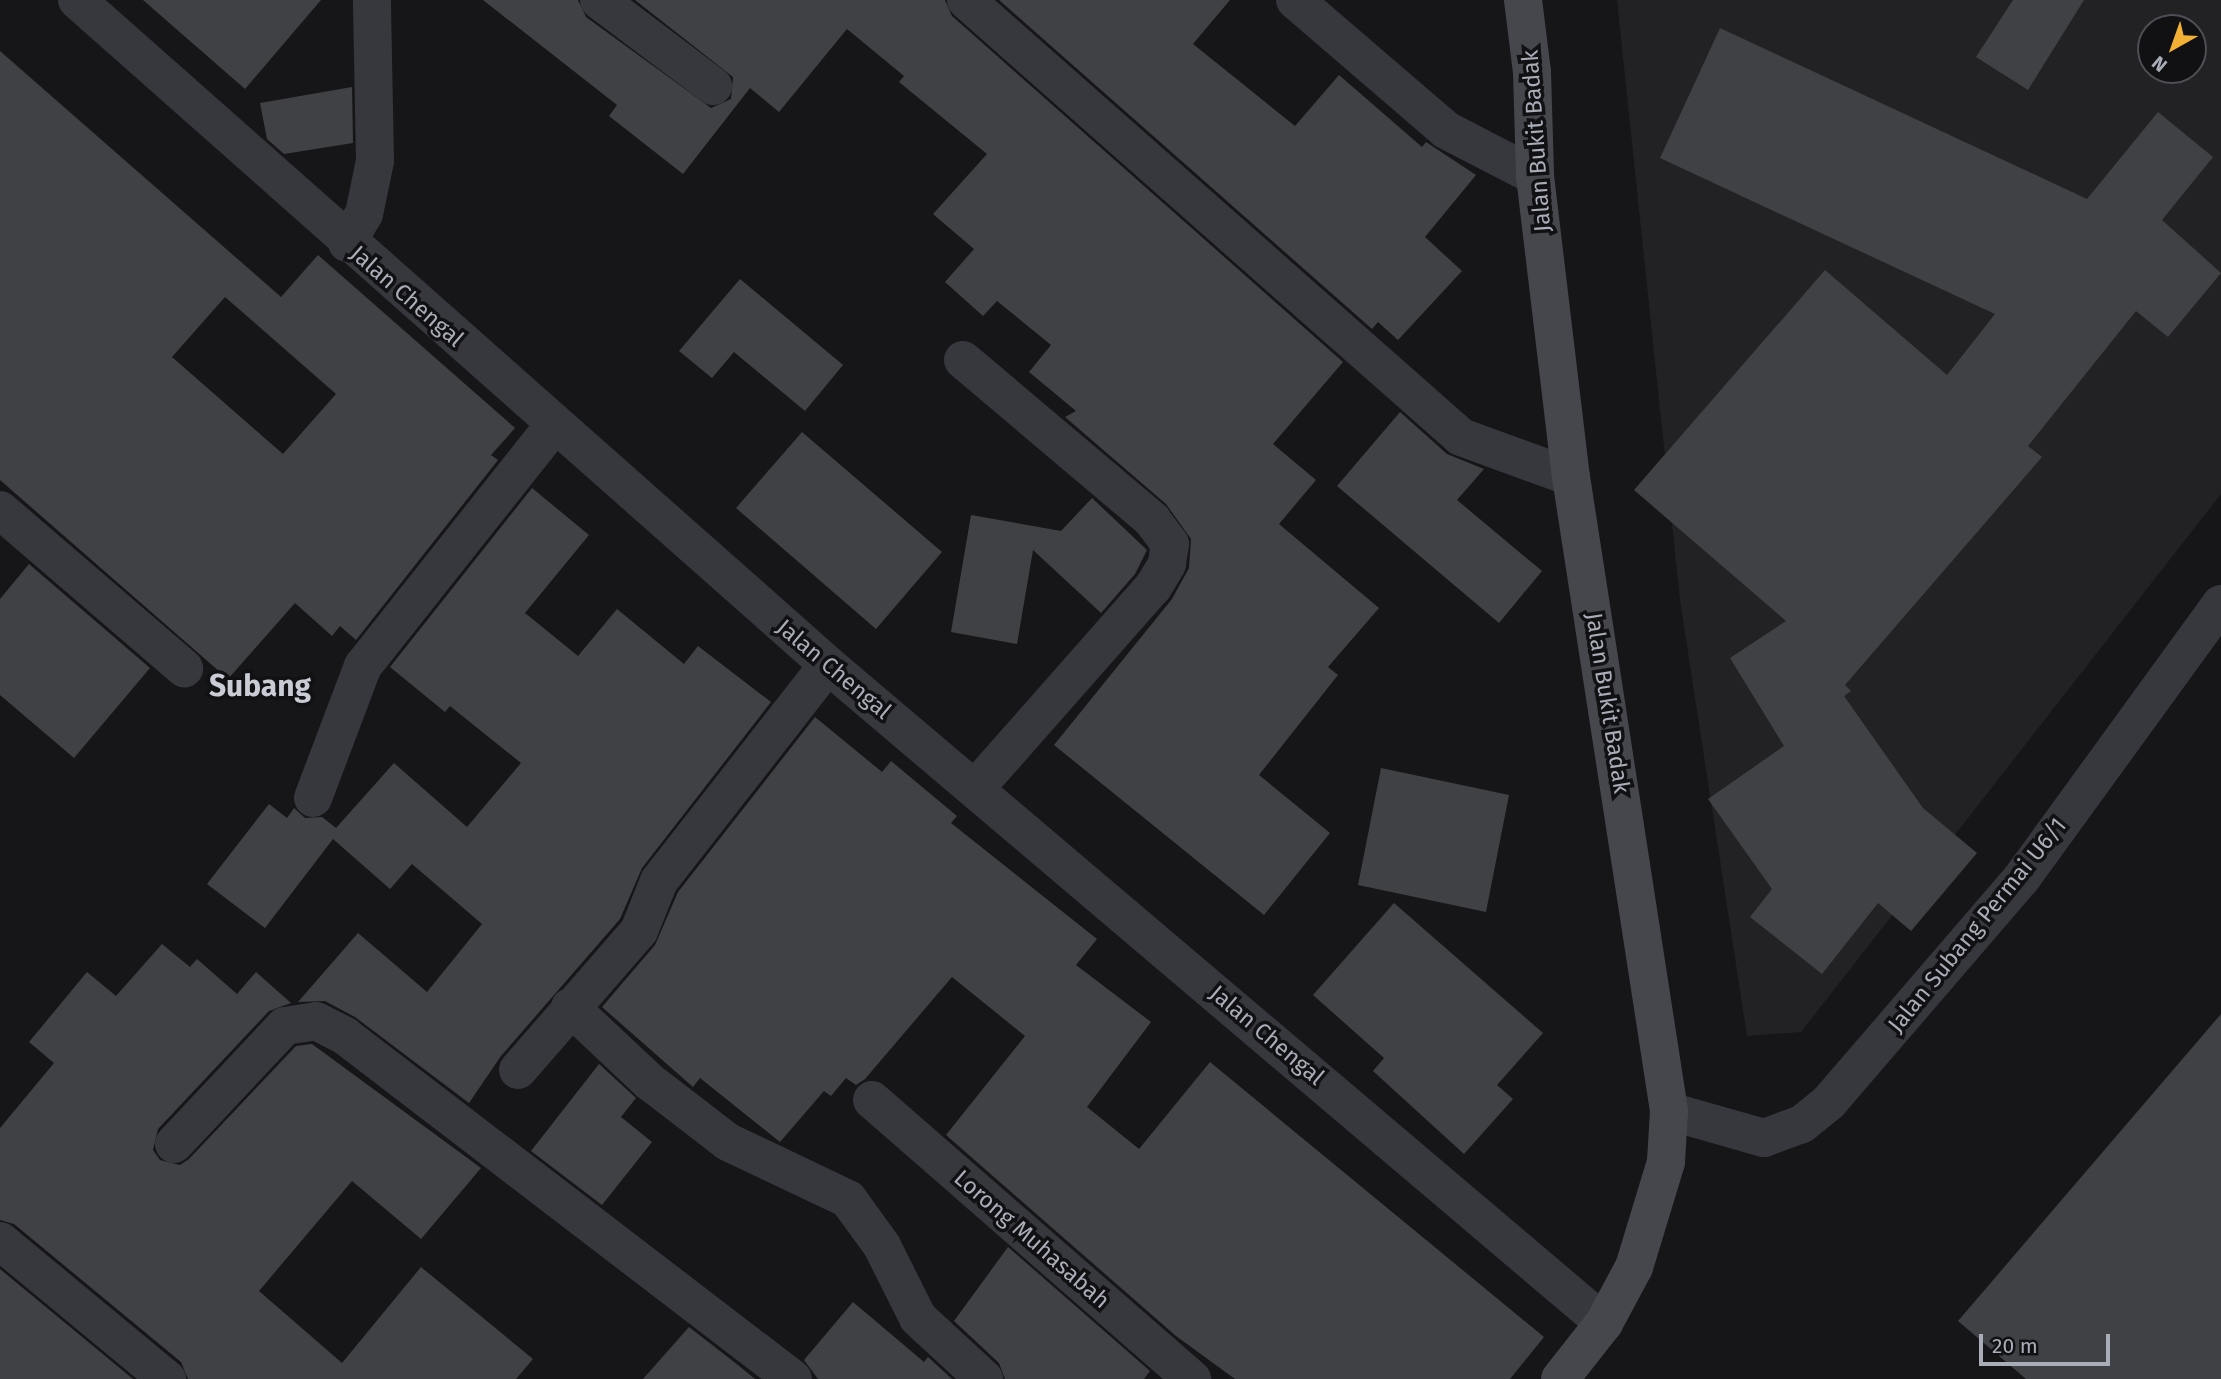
<!DOCTYPE html>
<style>
body{margin:0}
#map{position:relative;width:2221px;height:1379px;overflow:hidden;background:#161618;font-family:"Fira Sans",sans-serif}
div>[style]{position:absolute}
.built>*{inset:0;background:#222225}
.building>*{inset:0;background:#404145}
.minor>*{height:38px;margin:-19px;padding:0 19px;transform-origin:19px;border-radius:19px;background:#37383d}
.secondary>*{height:38px;margin:-19px;padding:0 19px;transform-origin:19px;border-radius:19px;background:#45474d}
span{translate:-50% -50%;white-space:nowrap;text-align:center;line-height:1.15;-webkit-text-stroke:7px #111113;paint-order:stroke}
.street-label{font-size:23px;color:#a8adb8}
.district-label{font-size:30px;color:#c9ccd4;font-weight:700}
.north{position:absolute;left:2137px;top:14px;width:70px;height:70px;box-sizing:border-box;background:#111113;border:2px solid #4d4f55;border-radius:50%;rotate:220deg;font-size:19px;font-weight:700;line-height:28px;text-align:center;color:#a8adb8}
.north::after{content:'';display:block;margin:auto;width:24px;height:32px;background:#f2b134;clip-path:polygon(50% 0,100% 100%,50% 72%,0 100%)}
.scale{position:absolute;left:1979px;top:1334px;width:131px;height:32px;box-sizing:border-box;border:4px solid #a8adb8;border-top:0;padding-left:9px;font-size:21px;line-height:24px;white-space:nowrap;color:#a8adb8;-webkit-text-stroke:5px #111113;paint-order:stroke}
</style>
<div id="map">
<div class="built">
<i style="clip-path:polygon(evenodd,1617px 0,2221px 0,2221px 494px,1801px 1032px,1747px 1036px,1680px 600px,1617px 0,2151px 28px,2193px 28px,2193px 70px,2151px 70px,2151px 28px)"></i>
</div>
<div class="building">
<i style="clip-path:polygon(143px 0,321px 0,245px 89px)"></i>
<i style="clip-path:polygon(483px 0,578px 0,586px 17px,711px 108px,731px 99px,733px 77px,635px 0,945px 0,952px 16px,1343px 362px,1273px 444px,1316px 480px,1279px 524px,1379px 608px,1328px 667px,1338px 675px,1259px 775px,1330px 833px,1264px 915px,1054px 745px,1172px 599px,1189px 568px,1191px 539px,1166px 504px,1065px 417px,1076px 411px,1029px 372px,1051px 345px,997px 301px,983px 316px,945px 282px,974px 249px,933px 214px,987px 154px,899px 82px,904px 76px,847px 29px,779px 112px,750px 88px,683px 174px,609px 116px,617px 105px)"></i>
<i style="clip-path:polygon(999px 0,1230px 0,1193px 44px,1295px 126px,1339px 75px,1422px 147px,1426px 142px,1476px 175px,1425px 237px,1462px 271px,1398px 340px,1378px 322px,1372px 329px)"></i>
<i style="clip-path:polygon(2013px 0,2084px 0,2028px 90px,1976px 57px)"></i>
<i style="clip-path:polygon(1720px 28px,2087px 199px,2158px 112px,2213px 157px,2162px 220px,2221px 273px,2168px 337px,2136px 311px,2028px 446px,2042px 457px,1845px 685px,1851px 691px,1844px 696px,1923px 808px,1977px 853px,1911px 931px,1878px 903px,1822px 974px,1750px 917px,1772px 889px,1708px 799px,1784px 746px,1730px 658px,1786px 621px,1634px 490px,1825px 270px,1947px 375px,1995px 314px,1660px 158px)"></i>
<i style="clip-path:polygon(evenodd,0 51px,281px 297px,318px 255px,515px 428px,491px 455px,498px 460px,356px 640px,340px 626px,332px 636px,295px 603px,228px 679px,0 480px,0 51px,225px 297px,336px 394px,283px 454px,172px 357px,225px 297px)"></i>
<i style="clip-path:polygon(352px 87px,353px 143px,284px 154px,267px 139px,260px 103px)"></i>
<i style="clip-path:polygon(740px 279px,843px 365px,805px 411px,734px 352px,712px 378px,679px 351px)"></i>
<i style="clip-path:polygon(1400px 412px,1447px 454px,1484px 469px,1457px 500px,1542px 571px,1499px 623px,1337px 486px)"></i>
<i style="clip-path:polygon(802px 432px,942px 552px,876px 629px,736px 508px)"></i>
<i style="clip-path:polygon(532px 488px,589px 535px,525px 613px,578px 656px,617px 609px,684px 664px,698px 646px,771px 702px,642px 868px,620px 919px,501px 1056px,469px 1103px,355px 1017px,325px 1001px,298px 1002px,358px 933px,427px 992px,482px 924px,412px 864px,390px 889px,333px 839px,265px 928px,207px 884px,269px 804px,287px 818px,294px 808px,305px 818px,322px 817px,336px 828px,394px 763px,467px 827px,521px 763px,450px 706px,445px 712px,390px 667px)"></i>
<i style="clip-path:polygon(1092px 498px,1147px 550px,1135px 574px,1101px 613px,1033px 550px,1017px 644px,951px 632px,971px 515px,1061px 531px)"></i>
<i style="clip-path:polygon(29px 564px,150px 668px,74px 758px,0 695px,0 599px)"></i>
<i style="clip-path:polygon(815px 717px,882px 772px,891px 761px,957px 816px,951px 823px,1097px 939px,1076px 965px,1151px 1022px,1087px 1107px,1139px 1149px,1210px 1062px,1544px 1337px,1510px 1379px,1235px 1379px,1176px 1336px,946px 1135px,1025px 1036px,952px 977px,865px 1079px,856px 1085px,846px 1078px,831px 1096px,824px 1091px,780px 1142px,700px 1078px,693px 1087px,602px 1007px,655px 945px,678px 892px)"></i>
<i style="clip-path:polygon(1381px 768px,1509px 795px,1486px 912px,1358px 885px)"></i>
<i style="clip-path:polygon(1394px 903px,1543px 1033px,1497px 1085px,1513px 1099px,1464px 1154px,1373px 1071px,1384px 1058px,1313px 995px)"></i>
<i style="clip-path:polygon(162px 944px,190px 967px,197px 959px,237px 994px,256px 972px,291px 1003px,269px 1011px,158px 1129px,153px 1150px,160px 1160px,180px 1165px,189px 1159px,296px 1046px,312px 1044px,481px 1168px,421px 1239px,352px 1181px,259px 1291px,342px 1363px,421px 1267px,533px 1359px,516px 1379px,188px 1379px,181px 1362px,14px 1224px,0 1220px,0 1128px,54px 1063px,29px 1042px,87px 972px,116px 996px)"></i>
<i style="clip-path:polygon(2221px 1014px,2221px 1379px,2026px 1379px,1958px 1321px)"></i>
<i style="clip-path:polygon(599px 1064px,636px 1098px,621px 1117px,652px 1142px,602px 1205px,531px 1151px)"></i>
<i style="clip-path:polygon(1008px 1247px,1150px 1371px,1144px 1379px,1005px 1379px,999px 1363px,954px 1321px)"></i>
<i style="clip-path:polygon(0 1269px,133px 1379px,0 1379px)"></i>
<i style="clip-path:polygon(853px 1302px,924px 1362px,928px 1357px,952px 1379px,818px 1379px,804px 1360px)"></i>
<i style="clip-path:polygon(689px 1327px,738px 1365px,755px 1379px,643px 1379px)"></i>
</div>
<div class="minor">
<i style="left:77px;top:0;width:1003px;rotate:41.52deg"></i>
<i style="left:828px;top:665px;width:1017px;rotate:40.3deg"></i>
<i style="left:599px;top:0;width:143px;rotate:37deg"></i>
<i style="left:966px;top:0;width:660px;rotate:41.44deg"></i>
<i style="left:1461px;top:437px;width:117px;rotate:20deg"></i>
<i style="left:1295px;top:0;width:199px;rotate:40.7deg"></i>
<i style="left:1446px;top:130px;width:100px;rotate:27.3deg"></i>
<i style="left:347px;top:243px;width:34px;rotate:-60deg"></i>
<i style="left:364px;top:214px;width:54px;rotate:-78.3deg"></i>
<i style="left:375px;top:161px;width:161px;rotate:-91.1deg"></i>
<i style="left:963px;top:360px;width:248px;rotate:40.2deg"></i>
<i style="left:1152px;top:520px;width:30px;rotate:53deg"></i>
<i style="left:1170px;top:544px;width:20px;rotate:99deg"></i>
<i style="left:1167px;top:564px;width:27px;rotate:121deg"></i>
<i style="left:1153px;top:587px;width:268px;rotate:131.4deg"></i>
<i style="left:0;top:510px;width:243px;rotate:40.7deg"></i>
<i style="left:313px;top:798px;width:141px;rotate:-69.3deg"></i>
<i style="left:363px;top:666px;width:308px;rotate:-51.6deg"></i>
<i style="left:570px;top:1007px;width:110px;rotate:43.2deg"></i>
<i style="left:650px;top:1082px;width:98px;rotate:37.6deg"></i>
<i style="left:728px;top:1142px;width:133px;rotate:25.4deg"></i>
<i style="left:848px;top:1199px;width:58px;rotate:54.1deg"></i>
<i style="left:882px;top:1246px;width:80px;rotate:63.4deg"></i>
<i style="left:918px;top:1318px;width:90px;rotate:42.7deg"></i>
<i style="left:518px;top:1070px;width:184px;rotate:-49deg"></i>
<i style="left:639px;top:931px;width:54px;rotate:-68.2deg"></i>
<i style="left:659px;top:881px;width:274px;rotate:-52deg"></i>
<i style="left:872px;top:1100px;width:425px;rotate:41.1deg"></i>
<i style="left:1669px;top:1111px;width:99px;rotate:15.9deg"></i>
<i style="left:1764px;top:1138px;width:40px;rotate:-20.2deg"></i>
<i style="left:1802px;top:1124px;width:35px;rotate:-39deg"></i>
<i style="left:1829px;top:1102px;width:294px;rotate:-49.3deg"></i>
<i style="left:2021px;top:879px;width:340px;rotate:-54deg"></i>
<i style="left:174px;top:1144px;width:162px;rotate:-46.8deg"></i>
<i style="left:285px;top:1026px;width:31px;rotate:-9deg"></i>
<i style="left:316px;top:1021px;width:33px;rotate:27deg"></i>
<i style="left:345px;top:1036px;width:564px;rotate:37.44deg"></i>
<i style="left:0;top:1241px;width:217px;rotate:39.6deg"></i>
</div>
<div class="secondary">
<i style="left:1523px;top:0;width:73px;rotate:82.9deg"></i>
<i style="left:1532px;top:72px;width:104px;rotate:88.3deg"></i>
<i style="left:1535px;top:176px;width:303px;rotate:83.2deg"></i>
<i style="left:1571px;top:477px;width:642px;rotate:81.21deg"></i>
<i style="left:1669px;top:1111px;width:51px;rotate:93.4deg"></i>
<i style="left:1666px;top:1162px;width:110px;rotate:106.9deg"></i>
<i style="left:1634px;top:1267px;width:64px;rotate:118.2deg"></i>
<i style="left:1604px;top:1323px;width:71px;rotate:128.2deg"></i>
</div>
<div class="street-label">
<span style="left:1536px;top:141px;rotate:-94deg">Jalan Bukit Badak</span>
<span style="left:407px;top:296px;rotate:41deg">Jalan Chengal</span>
<span style="left:834px;top:669px;rotate:40deg">Jalan Chengal</span>
<span style="left:1608px;top:703px;rotate:81deg">Jalan Bukit Badak</span>
<span style="left:1977px;top:925px;rotate:-51deg">Jalan Subang Permai U6/1</span>
<span style="left:1267px;top:1035px;rotate:40deg">Jalan Chengal</span>
<span style="left:1032px;top:1239px;rotate:41deg">Lorong Muhasabah</span>
</div>
<div class="district-label">
<span style="left:260px;top:686px">Subang</span>
</div>
<div class="north">N</div>
<div class="scale">20 m</div>
</div>
